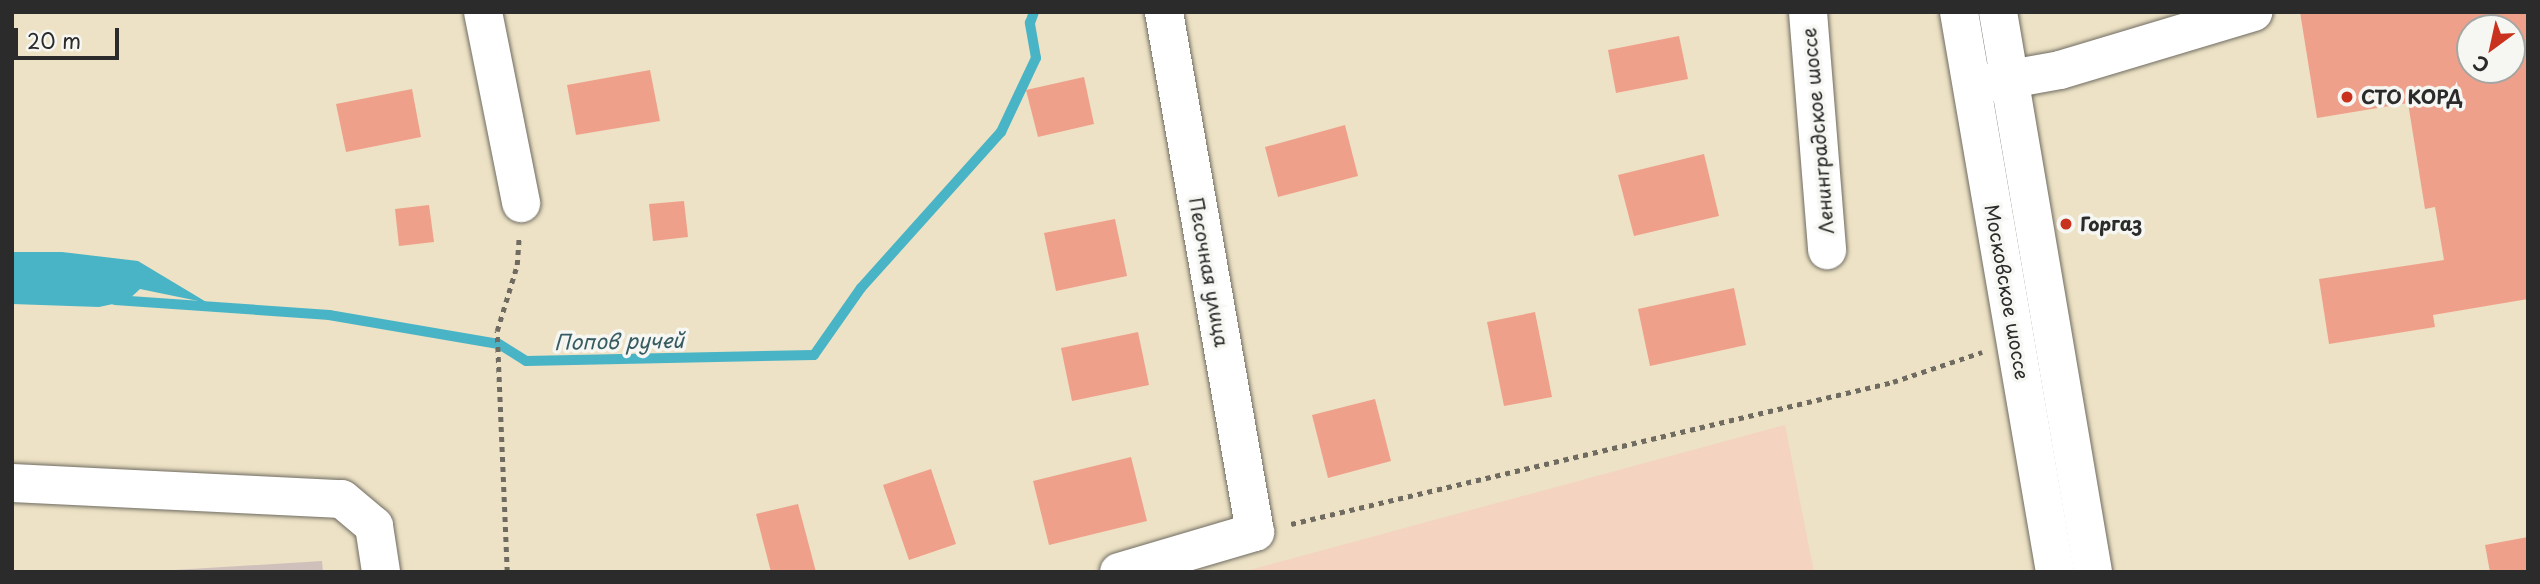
<!DOCTYPE html>
<meta charset="utf-8">
<style>
body{margin:0}
#map{position:relative;width:2540px;height:584px;overflow:hidden;background:#ede2c5;font-family:"Playpen Sans",sans-serif}
div>[style]{position:absolute}
.built>*{inset:0;background:#f4d3c0}
.industrial>*{inset:0;background:#d0c0bc}
.water>*{inset:0;background:#49b4c6}
.stream>*{height:10px;margin:-5px;padding:0 5px;transform-origin:5px;border-radius:5px;background:#49b4c6}
.building>*{inset:0;background:#efa08b}
.path>*{height:4.5px;margin-top:-2.25px;transform-origin:0;background:repeating-linear-gradient(90deg,#6f6b61 0 5px,transparent 0 10px)}
.roads{filter:drop-shadow(0 0 2px #6f6b61) drop-shadow(0 0 2px #6f6b61)}
.minor>*{height:38px;margin:-19px;padding:0 19px;transform-origin:19px;border-radius:19px;background:#fff}
.major>*{height:38px;margin:-19px;padding:0 19px;transform-origin:19px;border-radius:19px;background:#fff}
.dots>*{width:19px;height:19px;translate:-50% -50%;box-sizing:border-box;border:4px solid #f6f6f2;border-radius:50%}
span{translate:-50% -50%;white-space:nowrap;text-align:center;line-height:1.15;-webkit-text-stroke:7px #f6f6f2;paint-order:stroke}
.poi-label{font-size:19px;color:#2b2b2b;font-weight:700}
.left{translate:0 -50%;text-align:left}
.street-label{font-size:19px;color:#2b2b2b}
.water-label{font-size:21px;color:#365b61;font-style:italic}
.frame{position:absolute;inset:0;border:14px solid #2b2b2b;pointer-events:none}
.north{position:absolute;left:2456px;top:14px;width:70px;height:70px;box-sizing:border-box;background:#f6f6f2;border:2px solid #a5a5a2;border-radius:50%;rotate:213deg;font-size:19px;font-weight:700;line-height:28px;text-align:center;color:#2b2b2b}
.north::after{content:'';display:block;margin:auto;width:24px;height:32px;background:#c8321e;clip-path:polygon(50% 0,100% 100%,50% 72%,0 100%)}
.scale{position:absolute;left:14px;top:28px;width:105px;height:32px;box-sizing:border-box;border:4px solid #2b2b2b;border-top:0;padding-left:9px;font-size:21px;line-height:24px;white-space:nowrap;color:#2b2b2b;-webkit-text-stroke:5px #f6f6f2;paint-order:stroke}
</style>
<div id="map">
<div class="built">
<i style="clip-path:polygon(1785px 425px,1814px 572px,1242px 572px)"></i>
</div>
<div class="industrial">
<i style="clip-path:polygon(322px 561px,323px 572px,141px 572px)"></i>
</div>
<div class="water">
<i style="clip-path:polygon(12px 252px,62px 252px,138px 261px,208px 303px,140px 289px,127px 301px,99px 307px,12px 304px)"></i>
</div>
<div class="stream">
<i style="left:115px;top:300px;width:215px;rotate:4deg"></i>
<i style="left:329px;top:315px;width:172px;rotate:9.7deg"></i>
<i style="left:499px;top:344px;width:32px;rotate:32deg"></i>
<i style="left:526px;top:361px;width:288px;rotate:-1.2deg"></i>
<i style="left:814px;top:355px;width:82px;rotate:-55deg"></i>
<i style="left:861px;top:288px;width:210px;rotate:-48.1deg"></i>
<i style="left:1001px;top:132px;width:82px;rotate:-64.7deg"></i>
<i style="left:1036px;top:58px;width:36px;rotate:-100deg"></i>
<i style="left:1030px;top:23px;width:12px;rotate:-70deg"></i>
</div>
<div class="building">
<i style="clip-path:polygon(evenodd,2300px 12px,2528px 12px,2528px 299px,2433px 315px,2435px 327px,2329px 344px,2319px 279px,2444px 260px,2435px 207px,2425px 209px,2408px 103px,2317px 118px,2300px 12px,2470px 28px,2512px 28px,2512px 70px,2470px 70px,2470px 28px)"></i>
<i style="clip-path:polygon(1679px 36px,1688px 79px,1616px 93px,1608px 50px)"></i>
<i style="clip-path:polygon(650px 70px,660px 121px,576px 135px,567px 85px)"></i>
<i style="clip-path:polygon(1084px 77px,1094px 124px,1038px 137px,1026px 90px)"></i>
<i style="clip-path:polygon(412px 89px,421px 137px,346px 152px,336px 104px)"></i>
<i style="clip-path:polygon(1345px 125px,1358px 176px,1278px 197px,1265px 147px)"></i>
<i style="clip-path:polygon(1704px 154px,1719px 216px,1634px 236px,1618px 175px)"></i>
<i style="clip-path:polygon(684px 201px,688px 237px,653px 241px,649px 204px)"></i>
<i style="clip-path:polygon(429px 205px,434px 242px,399px 246px,395px 209px)"></i>
<i style="clip-path:polygon(1115px 219px,1127px 276px,1056px 291px,1044px 233px)"></i>
<i style="clip-path:polygon(1734px 288px,1746px 345px,1650px 366px,1638px 309px)"></i>
<i style="clip-path:polygon(1535px 312px,1552px 397px,1504px 406px,1487px 322px)"></i>
<i style="clip-path:polygon(1138px 332px,1149px 385px,1072px 401px,1061px 348px)"></i>
<i style="clip-path:polygon(1375px 399px,1391px 461px,1328px 478px,1312px 415px)"></i>
<i style="clip-path:polygon(1131px 457px,1147px 521px,1049px 545px,1033px 481px)"></i>
<i style="clip-path:polygon(931px 469px,956px 544px,909px 560px,883px 485px)"></i>
<i style="clip-path:polygon(798px 504px,816px 572px,771px 572px,756px 514px)"></i>
<i style="clip-path:polygon(2528px 537px,2528px 572px,2490px 572px,2485px 545px)"></i>
</div>
<div class="path">
<i style="left:1291px;top:524px;width:619px;rotate:-13.27deg"></i>
<i style="left:1893px;top:382px;width:94px;rotate:-18.6deg"></i>
<i style="left:507px;top:572px;width:241px;rotate:-92.4deg"></i>
<i style="left:497px;top:331px;width:69px;rotate:-73.1deg"></i>
<i style="left:517px;top:265px;width:28px;rotate:-86deg"></i>
</div>
<div class="roads">
<div class="minor">
<i style="left:483px;top:12px;width:195px;rotate:78.7deg"></i>
<i style="left:1808px;top:12px;width:239px;rotate:85.4deg"></i>
<i style="left:1977px;top:85px;width:84px;rotate:-10.2deg"></i>
<i style="left:2060px;top:70px;width:202px;rotate:-16.7deg"></i>
<i style="left:12px;top:483px;width:330px;rotate:2.8deg"></i>
<i style="left:342px;top:499px;width:42px;rotate:40.2deg"></i>
<i style="left:374px;top:526px;width:47px;rotate:81.3deg"></i>
<i style="left:1119px;top:572px;width:142px;rotate:-16.4deg"></i>
<i style="left:1255px;top:532px;width:528px;rotate:-99.93deg"></i>
</div>
<div class="major">
<i style="left:1959px;top:12px;width:568px;rotate:80.27deg"></i>
<i style="left:1998px;top:12px;width:568px;rotate:80.37deg"></i>
</div>
</div>
<div class="dots">
<i style="left:2347px;top:97px;background:#c8321e"></i>
<i style="left:2066px;top:224px;background:#c8321e"></i>
</div>
<div class="poi-label">
<span class="left" style="left:2361px;top:97px">СТО КОРД</span>
<span class="left" style="left:2080px;top:224px">Горгаз</span>
</div>
<div class="street-label">
<span style="left:1818px;top:131px;rotate:-95deg">Ленинградское шоссе</span>
<span style="left:1209px;top:272px;rotate:80deg">Песочная улица</span>
<span style="left:2007px;top:292px;rotate:80deg">Московское шоссе</span>
</div>
<div class="water-label">
<span style="left:619px;top:340px;rotate:-1deg">Попов ручей</span>
</div>
<div class="frame"></div>
<div class="north">С</div>
<div class="scale">20 m</div>
</div>
